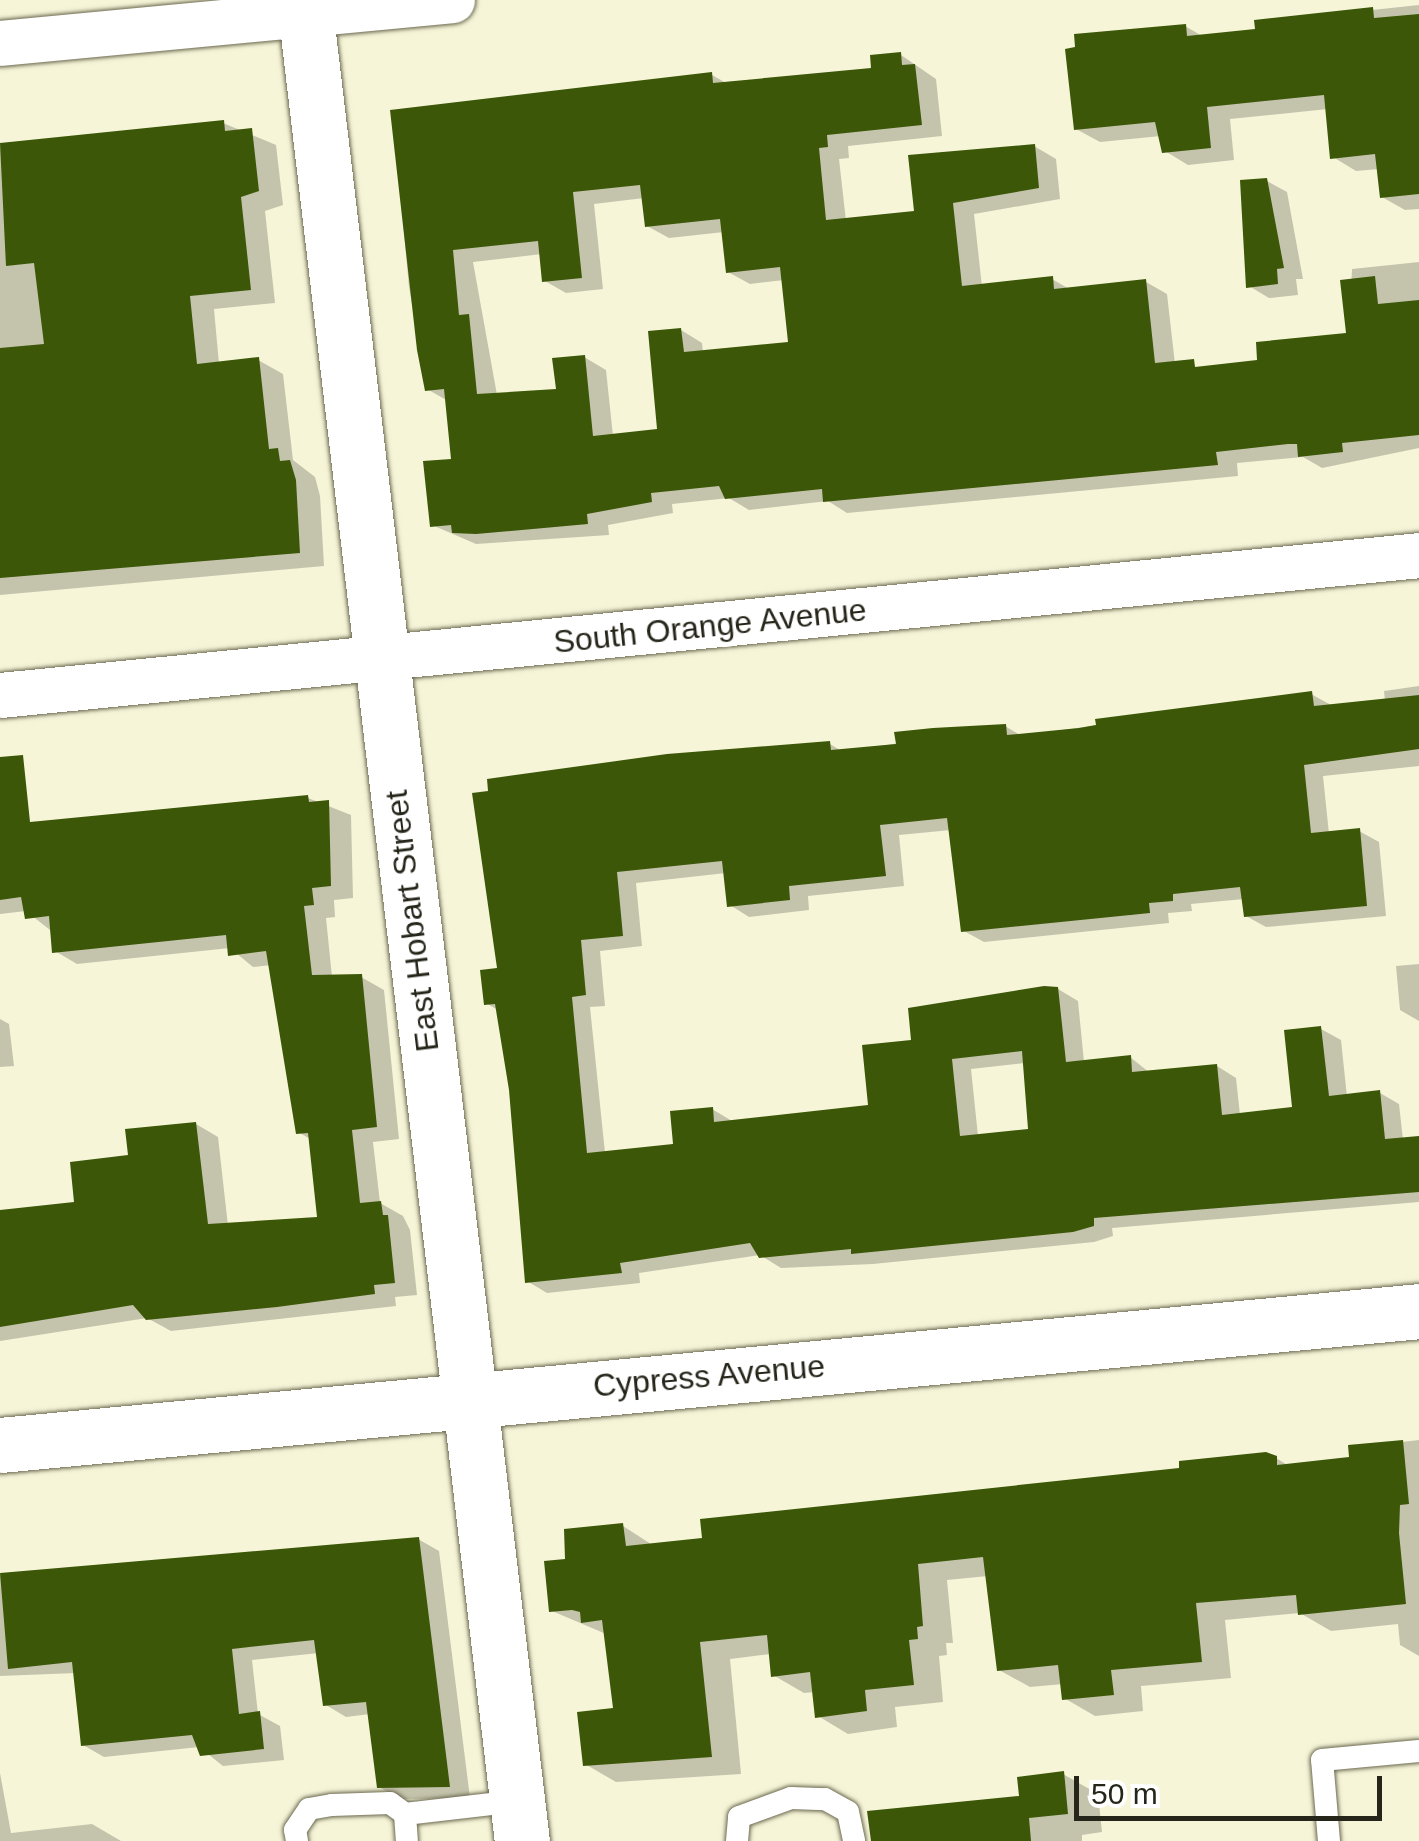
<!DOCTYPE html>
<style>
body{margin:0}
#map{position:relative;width:1419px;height:1841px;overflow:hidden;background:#f6f5d8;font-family:Arial,sans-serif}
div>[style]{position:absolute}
.shadow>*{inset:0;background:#0003}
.building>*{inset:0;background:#3c5708}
.roads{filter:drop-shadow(0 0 2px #6b6950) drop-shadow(0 0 2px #6b6950)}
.service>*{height:22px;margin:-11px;padding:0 11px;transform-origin:11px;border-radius:11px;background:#fff}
.minor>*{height:45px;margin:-22.5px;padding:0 22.5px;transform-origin:22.5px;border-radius:22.5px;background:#fff}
.tertiary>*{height:55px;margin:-27.5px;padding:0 27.5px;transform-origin:27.5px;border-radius:27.5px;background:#fff}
span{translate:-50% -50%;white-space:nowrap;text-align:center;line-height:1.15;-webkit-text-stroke:10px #fff;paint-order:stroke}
.street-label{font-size:32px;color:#25251a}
.scale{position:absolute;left:1074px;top:1776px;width:308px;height:45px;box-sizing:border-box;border:5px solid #25251a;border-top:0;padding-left:12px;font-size:30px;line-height:35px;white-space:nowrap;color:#25251a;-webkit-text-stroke:8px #fff;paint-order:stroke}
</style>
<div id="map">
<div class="shadow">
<i style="clip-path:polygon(1419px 5px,1419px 209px,1405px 210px,1382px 197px,1379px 169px,1356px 171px,1333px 157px,1328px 109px,1230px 119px,1234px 160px,1188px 165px,1165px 151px,1161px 136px,1100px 142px,1076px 129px,1185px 26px,1204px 37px,1258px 31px,1257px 22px)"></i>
<i style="clip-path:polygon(evenodd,901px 55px,936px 79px,942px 136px,848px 146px,849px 158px,839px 159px,846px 221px,916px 213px,1034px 146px,1056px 159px,1060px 199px,974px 214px,982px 287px,1052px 279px,1071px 290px,1146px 282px,1167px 294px,1175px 364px,1205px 368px,1260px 363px,1349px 335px,1352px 269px,1419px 262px,1419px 448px,1322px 468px,1303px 457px,1237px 463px,1238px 476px,847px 513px,828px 501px,749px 510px,729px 498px,672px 504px,673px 513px,608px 525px,609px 535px,476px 544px,432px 525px,454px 461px,448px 401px,427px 389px,409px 287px,393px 113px,712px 75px,728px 84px,874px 71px,901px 55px,644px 198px,647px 226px,669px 238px,724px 232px,728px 272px,750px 284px,784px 280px,790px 344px,703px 353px,702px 343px,681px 330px,660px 431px,613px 436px,606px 370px,584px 357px,558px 391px,497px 395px,473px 262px,542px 254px,545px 281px,566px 293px,603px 289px,594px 204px,644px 198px)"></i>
<i style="clip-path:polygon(223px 123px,276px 145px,283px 205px,265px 211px,275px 303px,214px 309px,219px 364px,258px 360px,283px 374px,293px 460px,315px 477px,320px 496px,324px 566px,0 595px,0 146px)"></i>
<i style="clip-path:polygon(1267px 181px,1287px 192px,1303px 279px,1296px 279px,1298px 295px,1269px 298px,1249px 286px)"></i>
<i style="clip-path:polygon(evenodd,1419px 686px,1419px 766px,1323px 776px,1329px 834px,1359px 831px,1379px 842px,1386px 916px,1266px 927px,1246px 916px,1244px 899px,1191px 904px,1192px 911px,1168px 913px,1169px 923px,984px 942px,964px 931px,951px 830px,899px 835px,904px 886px,808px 896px,809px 910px,749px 917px,730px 905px,726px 873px,636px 883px,642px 946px,600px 951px,605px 1006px,590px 1007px,605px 1153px,676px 1146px,712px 1109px,732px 1121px,871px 1108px,914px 1042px,1058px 989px,1078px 1001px,1084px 1062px,1130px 1057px,1150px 1073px,1217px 1066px,1236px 1078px,1240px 1115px,1295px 1109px,1321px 1029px,1341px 1040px,1347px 1097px,1380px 1093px,1399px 1104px,1403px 1140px,1419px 1138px,1419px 1202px,1112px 1228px,1113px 1236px,1094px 1242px,873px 1264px,781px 1268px,760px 1255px,639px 1273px,640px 1283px,547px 1293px,527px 1281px,511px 1090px,498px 1010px,486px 1003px,500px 970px,475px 795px,830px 744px,843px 752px,1005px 726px,1022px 736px,1311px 694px,1331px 705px,1385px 701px,1384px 691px,1419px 686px,1025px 1063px,1030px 1131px,978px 1136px,971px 1069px,1025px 1063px)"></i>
<i style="clip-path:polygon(308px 798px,351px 815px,353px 898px,334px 900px,335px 917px,326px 918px,332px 977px,361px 977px,384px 990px,399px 1139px,373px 1142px,380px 1203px,403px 1216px,410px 1230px,417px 1295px,395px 1297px,396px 1306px,171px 1331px,147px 1318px,0 1341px,0 1212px,77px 1204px,130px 1158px,196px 1124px,218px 1137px,228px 1226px,320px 1220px,312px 1140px,298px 1132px,271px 965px,253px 967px,230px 948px,77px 964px,55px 951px,50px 930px,26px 911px,0 914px,0 821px,38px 823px)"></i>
<i style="clip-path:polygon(1419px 964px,1419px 1021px,1400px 1010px,1396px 966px)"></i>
<i style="clip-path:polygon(0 1019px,9px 1024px,14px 1066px,0 1067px)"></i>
<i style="clip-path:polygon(1419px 1440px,1419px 1656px,1400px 1645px,1398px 1624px,1331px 1631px,1300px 1613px,1225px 1620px,1231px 1678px,1141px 1686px,1143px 1711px,1095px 1716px,1064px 1698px,1063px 1684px,1030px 1687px,999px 1670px,988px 1576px,947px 1580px,953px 1643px,946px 1643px,947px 1655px,939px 1656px,943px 1702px,895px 1707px,897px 1727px,848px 1734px,818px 1716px,815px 1692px,804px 1693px,773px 1675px,771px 1654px,730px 1659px,741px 1774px,616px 1782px,585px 1764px,616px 1710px,606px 1634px,552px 1611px,567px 1561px,623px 1526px,654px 1546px,1276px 1458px,1289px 1466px,1352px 1460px,1350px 1448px)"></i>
<i style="clip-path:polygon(418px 1539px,439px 1551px,470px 1798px,400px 1799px,379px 1787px,370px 1714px,346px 1717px,326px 1705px,319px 1653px,252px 1660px,258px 1714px,280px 1726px,284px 1760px,223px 1766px,199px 1747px,104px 1757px,83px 1745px,76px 1673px,0 1676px,0 1576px)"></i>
<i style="clip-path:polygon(0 1773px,11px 1833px,92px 1824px,121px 1841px,0 1841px)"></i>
<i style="clip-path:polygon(1063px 1774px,1098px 1794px,1102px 1832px,1082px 1835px,1082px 1841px,873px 1841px,1022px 1798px)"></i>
</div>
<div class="building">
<i style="clip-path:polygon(1373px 7px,1374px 18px,1419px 14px,1419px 194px,1380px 198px,1375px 154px,1330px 159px,1324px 95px,1207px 107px,1211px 148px,1162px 153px,1155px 122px,1074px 130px,1065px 49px,1075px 47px,1074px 34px,1186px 24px,1187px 36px,1255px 29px,1254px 20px)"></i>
<i style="clip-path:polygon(evenodd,901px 52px,902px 65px,915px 64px,922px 125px,827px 135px,828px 147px,819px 148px,826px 220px,914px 211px,908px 155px,1035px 144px,1039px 188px,953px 203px,962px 286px,1053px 276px,1054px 289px,1146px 279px,1155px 363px,1194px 359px,1195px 367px,1257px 360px,1256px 342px,1346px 333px,1340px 280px,1375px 276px,1378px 304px,1419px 300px,1419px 435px,1342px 443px,1343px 452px,1298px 457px,1297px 444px,1288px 444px,1216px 452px,1218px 465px,823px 502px,822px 489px,725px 499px,719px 486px,651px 493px,652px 502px,587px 514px,588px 524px,476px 534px,452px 533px,451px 525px,430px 527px,423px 461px,451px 459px,444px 389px,425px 391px,417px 350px,390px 110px,712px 72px,713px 83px,871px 68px,870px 55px,901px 52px,640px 185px,645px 227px,720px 219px,726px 273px,780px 267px,788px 342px,684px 352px,681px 328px,648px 331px,657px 429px,593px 436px,585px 355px,552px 358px,556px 389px,477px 394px,469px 314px,459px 315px,453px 250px,538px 241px,542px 282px,582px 278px,573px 192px,640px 185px)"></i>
<i style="clip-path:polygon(224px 120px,225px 131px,252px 128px,259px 191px,241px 197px,251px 290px,190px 296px,197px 364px,259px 357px,269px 449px,278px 448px,280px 461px,290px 460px,296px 480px,300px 553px,0 578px,0 348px,44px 344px,34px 263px,6px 266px,0 143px)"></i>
<i style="clip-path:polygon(1267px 178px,1284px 268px,1277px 269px,1278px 284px,1246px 288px,1240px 180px)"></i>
<i style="clip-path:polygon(evenodd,1312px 691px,1314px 706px,1419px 695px,1419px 749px,1304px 765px,1311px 833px,1360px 828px,1367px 906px,1244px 917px,1240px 887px,1173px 894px,1173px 901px,1149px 903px,1150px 913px,961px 932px,947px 818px,880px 825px,886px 876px,789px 886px,790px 900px,727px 907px,722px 861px,617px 872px,623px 936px,581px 940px,586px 995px,572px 997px,587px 1153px,673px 1144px,670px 1111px,713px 1107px,714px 1122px,868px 1105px,862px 1045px,911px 1040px,908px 1008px,1044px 986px,1058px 987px,1066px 1062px,1131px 1055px,1132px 1072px,1217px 1064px,1222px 1115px,1292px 1107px,1284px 1030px,1321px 1026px,1329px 1096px,1380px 1090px,1385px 1139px,1419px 1136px,1419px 1192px,1094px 1218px,1094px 1226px,1073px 1232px,851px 1254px,851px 1249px,759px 1258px,750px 1243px,620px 1263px,622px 1273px,525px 1283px,509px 1090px,495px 1004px,484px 1005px,480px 970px,497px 968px,472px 793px,488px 791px,487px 779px,667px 754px,830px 741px,831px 750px,896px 744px,894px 732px,933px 728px,1006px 724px,1007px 735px,1079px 728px,1096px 725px,1095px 719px,1312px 691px,1022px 1051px,1028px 1129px,960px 1136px,952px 1059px,1022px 1051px)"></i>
<i style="clip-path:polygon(23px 755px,30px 822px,308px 795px,309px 802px,329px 800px,331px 886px,312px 888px,314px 905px,304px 906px,312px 975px,362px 974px,377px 1127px,352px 1130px,360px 1203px,381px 1201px,383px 1215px,388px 1215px,395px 1283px,374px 1285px,375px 1294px,277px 1307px,146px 1320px,133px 1305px,0 1327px,0 1210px,74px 1202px,70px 1162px,128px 1155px,125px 1129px,196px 1122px,208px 1224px,317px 1217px,308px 1133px,296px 1134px,266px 951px,228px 956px,226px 935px,52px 953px,49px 916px,25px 919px,21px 897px,0 900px,0 757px)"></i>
<i style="clip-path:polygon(1403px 1440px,1409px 1504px,1400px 1505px,1399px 1533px,1406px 1604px,1298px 1615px,1296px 1595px,1196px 1603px,1202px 1662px,1111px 1670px,1114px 1695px,1062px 1700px,1058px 1665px,997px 1671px,983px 1557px,918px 1564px,923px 1626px,917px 1627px,918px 1639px,909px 1640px,914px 1685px,865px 1690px,867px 1711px,815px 1718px,810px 1672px,771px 1677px,767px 1635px,700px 1642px,712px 1757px,583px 1766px,577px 1712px,613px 1708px,602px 1620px,581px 1623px,580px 1612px,572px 1610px,549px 1612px,544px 1561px,565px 1559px,564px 1529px,623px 1523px,626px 1546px,702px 1538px,700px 1519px,1179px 1468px,1179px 1461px,1266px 1452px,1277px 1456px,1277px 1465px,1349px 1457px,1348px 1445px)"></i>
<i style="clip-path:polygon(419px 1537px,450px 1787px,377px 1788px,366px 1702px,323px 1706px,314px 1640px,232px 1649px,239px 1714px,260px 1711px,264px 1749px,200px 1756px,192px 1735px,81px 1746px,72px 1662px,8px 1669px,0 1573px)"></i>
<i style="clip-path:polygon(1064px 1771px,1068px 1814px,1029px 1818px,1031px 1841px,871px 1841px,867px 1811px,1019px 1796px,1017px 1777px)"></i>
</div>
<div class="roads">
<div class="service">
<i style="left:405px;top:1814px;width:27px;rotate:86deg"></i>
<i style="left:297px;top:1841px;width:11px;rotate:-100deg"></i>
<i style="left:295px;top:1830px;width:25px;rotate:-56deg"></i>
<i style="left:309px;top:1809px;width:23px;rotate:-10deg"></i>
<i style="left:332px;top:1805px;width:58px;rotate:-2deg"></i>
<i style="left:390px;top:1803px;width:19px;rotate:36deg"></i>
<i style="left:405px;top:1814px;width:113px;rotate:-6.6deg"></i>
<i style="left:737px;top:1841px;width:24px;rotate:-85deg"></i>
<i style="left:739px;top:1817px;width:55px;rotate:-20.1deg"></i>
<i style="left:791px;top:1798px;width:34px;rotate:2deg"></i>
<i style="left:825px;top:1799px;width:26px;rotate:29deg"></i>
<i style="left:848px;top:1812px;width:30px;rotate:78deg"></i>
<i style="left:1329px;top:1841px;width:81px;rotate:-94.9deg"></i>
<i style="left:1322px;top:1760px;width:97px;rotate:-5.3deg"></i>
</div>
<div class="minor">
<i style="left:0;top:43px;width:454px;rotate:-5.4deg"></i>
<i style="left:0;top:695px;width:1426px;rotate:-5.63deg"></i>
</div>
<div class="tertiary">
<i style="left:304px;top:0;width:1854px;rotate:83.25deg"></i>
<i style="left:0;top:1445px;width:1425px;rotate:-5.39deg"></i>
</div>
</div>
<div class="street-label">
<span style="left:710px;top:626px;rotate:-6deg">South Orange Avenue</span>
<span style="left:412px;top:921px;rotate:-97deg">East Hobart Street</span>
<span style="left:709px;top:1376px;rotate:-5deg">Cypress Avenue</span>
</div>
<div class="scale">50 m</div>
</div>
